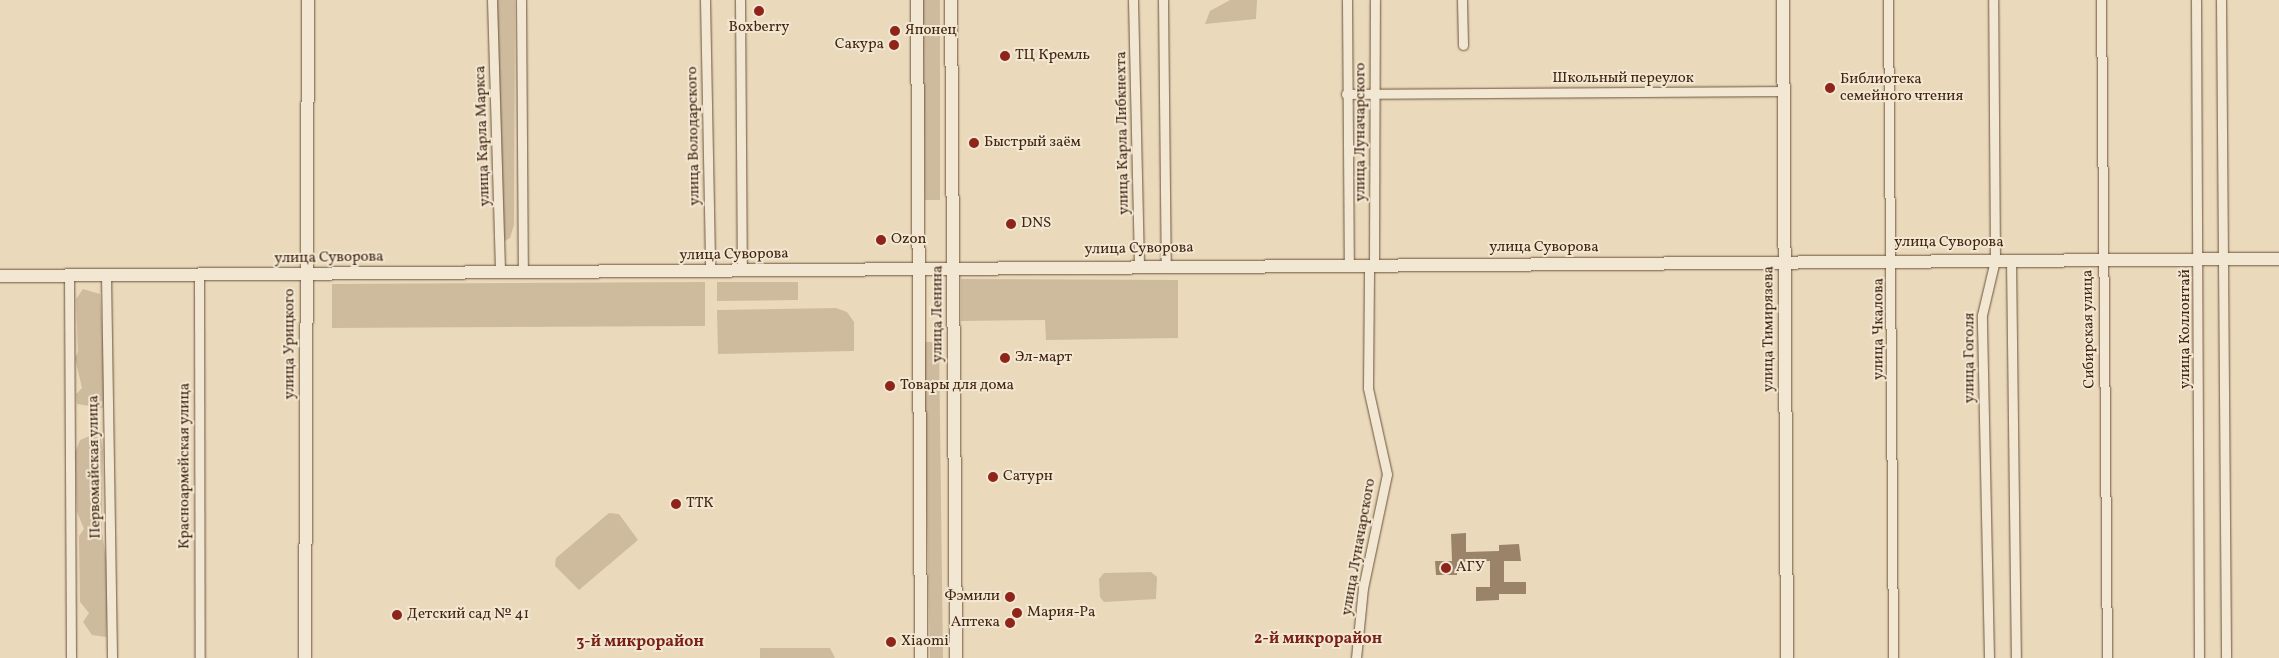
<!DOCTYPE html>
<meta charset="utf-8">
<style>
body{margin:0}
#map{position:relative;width:2279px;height:658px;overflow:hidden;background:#eadabb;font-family:Vollkorn,serif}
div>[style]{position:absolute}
.green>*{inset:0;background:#cebb9e}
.building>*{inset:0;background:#9a8369}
.roads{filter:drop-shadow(0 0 1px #6e523b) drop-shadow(0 0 1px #6e523b)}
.street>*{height:9px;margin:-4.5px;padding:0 4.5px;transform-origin:4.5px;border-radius:4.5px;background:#f1e7d3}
.secondary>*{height:12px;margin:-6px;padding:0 6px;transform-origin:6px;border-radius:6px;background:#f1e7d3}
.dots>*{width:14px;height:14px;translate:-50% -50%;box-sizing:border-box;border:2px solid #f1e7d3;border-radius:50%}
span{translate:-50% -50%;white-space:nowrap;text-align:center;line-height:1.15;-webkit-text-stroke:4px #f1e7d3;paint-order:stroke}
.poi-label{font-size:15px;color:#442510}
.left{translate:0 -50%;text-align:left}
.right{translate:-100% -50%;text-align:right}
.street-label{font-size:15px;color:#442510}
.neighbourhood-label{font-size:16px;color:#7a1f14;font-weight:700}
</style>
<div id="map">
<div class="green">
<i style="clip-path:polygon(496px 0,515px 0,514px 225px,510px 238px,505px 241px,499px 225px)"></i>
<i style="clip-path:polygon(923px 0,940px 0,940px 200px,925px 200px)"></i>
<i style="clip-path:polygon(1230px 0,1257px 0,1256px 19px,1205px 24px,1210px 11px)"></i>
<i style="clip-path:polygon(961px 279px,1178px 280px,1178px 338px,1046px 340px,1045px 320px,961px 321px)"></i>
<i style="clip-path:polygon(705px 282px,705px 326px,332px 328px,332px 284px)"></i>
<i style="clip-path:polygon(717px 282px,798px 282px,798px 300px,717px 301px)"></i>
<i style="clip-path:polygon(83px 289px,100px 294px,106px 390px,103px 408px,77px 404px,76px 394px,82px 388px,75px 358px,78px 352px,76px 299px)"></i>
<i style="clip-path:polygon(836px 308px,847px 312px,854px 322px,854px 351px,718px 354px,717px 310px)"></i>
<i style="clip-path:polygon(923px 342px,939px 342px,943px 658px,930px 658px)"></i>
<i style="clip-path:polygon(92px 435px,101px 438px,103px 450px,102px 532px,109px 580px,106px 637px,92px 635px,83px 622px,89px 613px,80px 602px,79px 536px,84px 529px,77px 512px,75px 452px,80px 440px)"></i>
<i style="clip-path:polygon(609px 513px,619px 514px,638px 540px,579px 590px,555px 566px,556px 558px)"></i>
<i style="clip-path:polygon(1151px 572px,1157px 577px,1156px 599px,1104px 602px,1100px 597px,1099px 579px,1104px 573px)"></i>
<i style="clip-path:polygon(760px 648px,830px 648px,835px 658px,760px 658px)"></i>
</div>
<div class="building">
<i style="clip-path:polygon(1466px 533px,1466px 552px,1499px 551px,1499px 545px,1519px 544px,1521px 561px,1504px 561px,1504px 582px,1526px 582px,1526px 594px,1499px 594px,1499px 600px,1476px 601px,1476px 587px,1490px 587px,1490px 561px,1457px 562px,1457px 575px,1436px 575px,1435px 561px,1452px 561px,1451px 534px)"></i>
</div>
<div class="roads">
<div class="street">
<i style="left:492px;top:0;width:272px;rotate:88.3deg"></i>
<i style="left:521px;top:0;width:272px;rotate:89.6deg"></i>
<i style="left:705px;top:0;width:272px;rotate:88.9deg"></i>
<i style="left:740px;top:0;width:271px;rotate:89.6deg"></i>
<i style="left:1133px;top:0;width:265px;rotate:88.7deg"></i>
<i style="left:1163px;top:0;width:265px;rotate:89.4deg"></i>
<i style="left:1347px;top:0;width:264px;rotate:89.6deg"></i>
<i style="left:1462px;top:0;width:45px;rotate:88.7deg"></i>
<i style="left:1888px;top:0;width:658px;rotate:89.56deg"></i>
<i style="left:2101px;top:0;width:658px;rotate:89.48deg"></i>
<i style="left:2196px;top:0;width:658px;rotate:89.74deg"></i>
<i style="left:2221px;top:0;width:658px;rotate:89.56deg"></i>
<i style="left:1346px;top:94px;width:437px;rotate:-0.4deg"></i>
<i style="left:2011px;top:259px;width:399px;rotate:89.3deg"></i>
<i style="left:1374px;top:264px;width:264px;rotate:-89.8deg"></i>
<i style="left:69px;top:275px;width:383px;rotate:89.7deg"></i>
<i style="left:106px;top:275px;width:383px;rotate:89.1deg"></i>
<i style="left:199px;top:275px;width:383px;rotate:89.9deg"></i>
<i style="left:1356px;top:658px;width:70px;rotate:-84.3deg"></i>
<i style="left:1363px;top:588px;width:116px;rotate:-78.1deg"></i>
<i style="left:1387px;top:474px;width:88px;rotate:-102.5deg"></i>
<i style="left:1368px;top:388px;width:124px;rotate:-89.5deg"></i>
<i style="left:1989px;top:658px;width:343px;rotate:-91.2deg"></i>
<i style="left:1982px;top:315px;width:57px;rotate:-76.7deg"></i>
<i style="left:1995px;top:260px;width:260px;rotate:-90.4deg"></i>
</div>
<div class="secondary">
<i style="left:917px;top:0;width:658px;rotate:89.65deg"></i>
<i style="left:951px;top:0;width:658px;rotate:89.56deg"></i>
<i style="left:1783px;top:0;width:658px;rotate:89.65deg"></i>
<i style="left:0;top:276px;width:2279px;rotate:-0.43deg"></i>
<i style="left:305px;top:658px;width:658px;rotate:-89.74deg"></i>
</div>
</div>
<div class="dots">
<i style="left:759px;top:11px;background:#8f2418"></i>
<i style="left:895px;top:31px;background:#8f2418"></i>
<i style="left:894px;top:45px;background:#8f2418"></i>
<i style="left:1005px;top:56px;background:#8f2418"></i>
<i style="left:1830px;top:88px;background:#8f2418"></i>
<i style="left:974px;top:143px;background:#8f2418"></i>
<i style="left:1011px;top:224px;background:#8f2418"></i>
<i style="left:881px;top:240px;background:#8f2418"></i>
<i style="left:1005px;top:358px;background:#8f2418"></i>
<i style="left:890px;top:386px;background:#8f2418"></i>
<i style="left:993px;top:477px;background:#8f2418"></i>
<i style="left:676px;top:504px;background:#8f2418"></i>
<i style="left:1446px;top:568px;background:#8f2418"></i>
<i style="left:1010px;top:597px;background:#8f2418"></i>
<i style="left:1017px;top:613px;background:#8f2418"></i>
<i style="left:397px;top:615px;background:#8f2418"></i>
<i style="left:1010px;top:623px;background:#8f2418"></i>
<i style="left:891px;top:642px;background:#8f2418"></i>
</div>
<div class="poi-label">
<span style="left:759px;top:28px">Boxberry</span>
<span class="left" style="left:905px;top:31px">Японец</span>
<span class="right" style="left:884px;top:45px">Сакура</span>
<span class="left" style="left:1015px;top:56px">ТЦ Кремль</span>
<span class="left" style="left:1840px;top:88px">Библиотека<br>семейного чтения</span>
<span class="left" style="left:984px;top:143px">Быстрый заём</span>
<span class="left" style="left:1021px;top:224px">DNS</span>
<span class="left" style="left:891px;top:240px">Ozon</span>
<span class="left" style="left:1015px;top:358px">Эл-март</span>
<span class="left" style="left:900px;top:386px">Товары для дома</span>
<span class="left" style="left:1003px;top:477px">Сатурн</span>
<span class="left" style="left:686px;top:504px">ТТК</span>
<span class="left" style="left:1456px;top:568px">АГУ</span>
<span class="right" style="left:1000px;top:597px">Фэмили</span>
<span class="left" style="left:1027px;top:613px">Мария-Ра</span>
<span class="left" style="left:407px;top:615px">Детский сад № 41</span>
<span class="right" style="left:1000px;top:623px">Аптека</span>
<span class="left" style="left:901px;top:642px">Xiaomi</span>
</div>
<div class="street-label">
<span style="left:1623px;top:79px">Школьный переулок</span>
<span style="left:1361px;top:132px;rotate:-90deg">улица Луначарского</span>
<span style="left:1123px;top:133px;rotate:-91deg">улица Карла Либкнехта</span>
<span style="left:483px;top:136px;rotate:-92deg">улица Карла Маркса</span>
<span style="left:694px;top:136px;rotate:-91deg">улица Володарского</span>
<span style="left:1949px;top:243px">улица Суворова</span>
<span style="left:1544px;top:248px">улица Суворова</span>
<span style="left:1139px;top:249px;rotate:-1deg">улица Суворова</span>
<span style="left:734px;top:255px;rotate:-1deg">улица Суворова</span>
<span style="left:329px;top:258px;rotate:-1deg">улица Суворова</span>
<span style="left:938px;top:314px;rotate:-90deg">улица Ленина</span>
<span style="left:1769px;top:329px;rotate:-90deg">улица Тимирязева</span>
<span style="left:1879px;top:329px;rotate:-90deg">улица Чкалова</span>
<span style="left:2089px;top:329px;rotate:-91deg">Сибирская улица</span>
<span style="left:2186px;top:329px;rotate:-90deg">улица Коллонтай</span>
<span style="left:290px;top:344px;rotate:-90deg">улица Урицкого</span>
<span style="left:1970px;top:358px;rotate:-90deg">улица Гоголя</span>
<span style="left:185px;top:466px;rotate:-90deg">Красноармейская улица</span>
<span style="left:95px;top:467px;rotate:-91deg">Первомайская улица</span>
<span style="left:1359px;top:547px;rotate:-80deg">улица Луначарского</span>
</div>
<div class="neighbourhood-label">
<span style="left:1318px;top:639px">2-й микрорайон</span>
<span style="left:640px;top:642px">3-й микрорайон</span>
</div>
</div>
